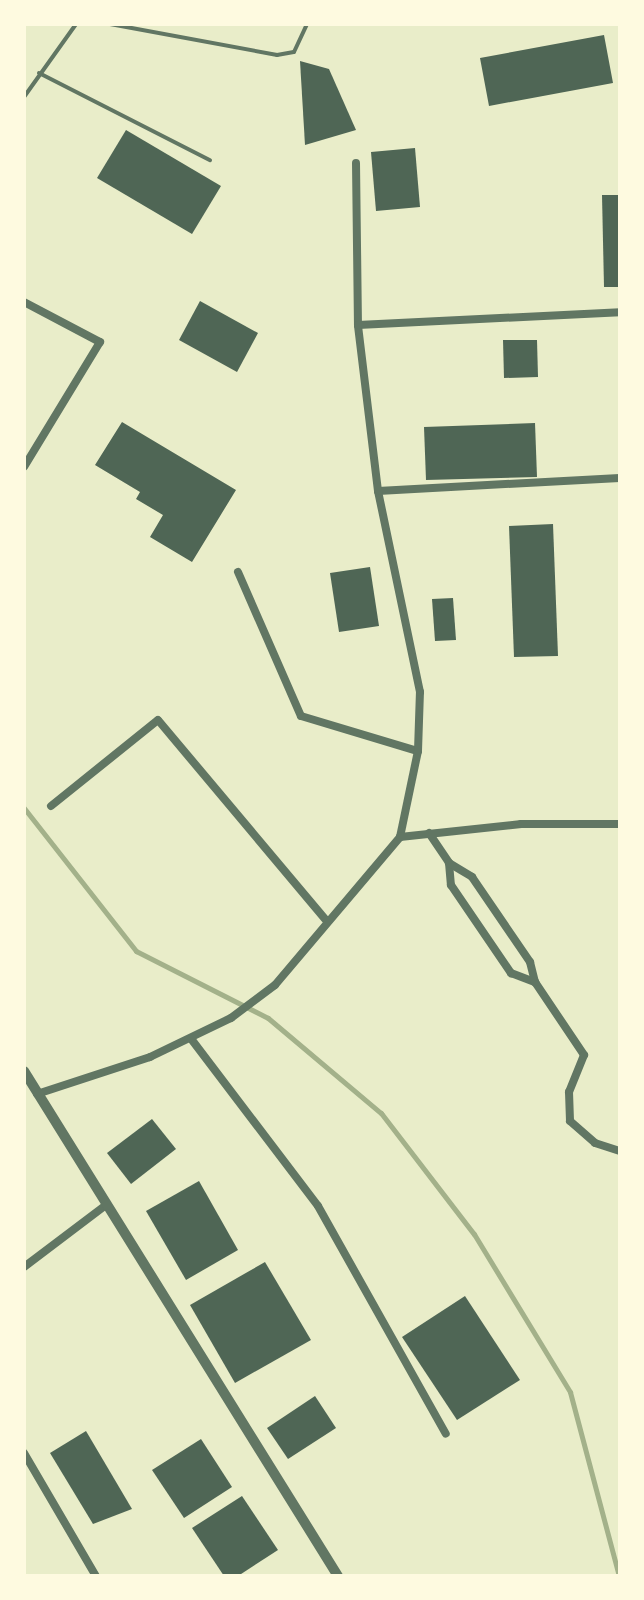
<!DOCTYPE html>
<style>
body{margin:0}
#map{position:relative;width:644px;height:1600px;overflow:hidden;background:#e9edc9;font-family:"Crimson Pro",serif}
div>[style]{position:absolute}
.stream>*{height:5px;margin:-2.5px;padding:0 2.5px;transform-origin:2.5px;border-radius:2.5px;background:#a3b18a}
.building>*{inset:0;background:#4f6655}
.service>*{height:4px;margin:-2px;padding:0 2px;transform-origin:2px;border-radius:2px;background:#617663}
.minor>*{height:8px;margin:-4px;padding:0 4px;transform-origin:4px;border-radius:4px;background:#617663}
.tertiary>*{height:10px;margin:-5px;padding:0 5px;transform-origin:5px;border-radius:5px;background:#617663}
span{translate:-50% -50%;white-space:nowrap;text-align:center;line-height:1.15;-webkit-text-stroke:7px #fefae0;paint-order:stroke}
.frame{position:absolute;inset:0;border:26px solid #fefae0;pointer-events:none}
</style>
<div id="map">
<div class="stream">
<i style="left:24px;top:808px;width:182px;rotate:51.9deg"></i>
<i style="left:136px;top:951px;width:148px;rotate:26.9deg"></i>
<i style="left:268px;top:1018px;width:148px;rotate:40.1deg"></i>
<i style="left:381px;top:1113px;width:153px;rotate:52.5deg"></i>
<i style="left:474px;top:1234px;width:185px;rotate:58.7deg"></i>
<i style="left:570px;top:1392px;width:190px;rotate:75.1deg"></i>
</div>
<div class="building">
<i style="clip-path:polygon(604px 35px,613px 83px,489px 106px,480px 58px)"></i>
<i style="clip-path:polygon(300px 61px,329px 69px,356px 130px,305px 145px)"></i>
<i style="clip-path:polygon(126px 130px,221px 186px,192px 234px,97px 178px)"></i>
<i style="clip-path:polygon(415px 148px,420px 207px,376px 211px,371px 152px)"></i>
<i style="clip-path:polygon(602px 195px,620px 195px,620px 287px,604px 287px)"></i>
<i style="clip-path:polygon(200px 301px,258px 333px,237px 372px,179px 340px)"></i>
<i style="clip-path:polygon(503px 340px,537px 340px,538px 377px,504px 378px)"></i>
<i style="clip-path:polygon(122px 422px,236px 490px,192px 562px,150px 537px,163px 515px,136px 499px,140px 492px,95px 465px)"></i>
<i style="clip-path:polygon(535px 423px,537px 477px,426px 480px,424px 427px)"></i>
<i style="clip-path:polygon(553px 524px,558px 656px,514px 657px,509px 526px)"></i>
<i style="clip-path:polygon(370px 567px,379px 626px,339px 632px,330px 573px)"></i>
<i style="clip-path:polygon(453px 598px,456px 640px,435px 641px,432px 599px)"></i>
<i style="clip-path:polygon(152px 1119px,176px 1149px,131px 1184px,107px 1153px)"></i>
<i style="clip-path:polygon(199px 1181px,238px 1250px,186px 1280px,146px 1211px)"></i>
<i style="clip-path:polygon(265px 1262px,311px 1340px,235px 1383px,190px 1305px)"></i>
<i style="clip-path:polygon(465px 1296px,520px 1380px,457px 1420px,402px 1337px)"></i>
<i style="clip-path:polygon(315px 1396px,336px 1428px,288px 1459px,267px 1428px)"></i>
<i style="clip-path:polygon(86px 1431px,132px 1509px,93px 1524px,50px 1453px)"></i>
<i style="clip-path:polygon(201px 1439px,232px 1487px,184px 1518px,152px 1470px)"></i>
<i style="clip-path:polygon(242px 1496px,278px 1550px,238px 1576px,224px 1576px,192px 1528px)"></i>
</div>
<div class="service">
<i style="left:110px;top:24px;width:170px;rotate:10.5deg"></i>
<i style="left:277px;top:55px;width:17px;rotate:-10deg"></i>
<i style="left:294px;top:52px;width:31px;rotate:-65deg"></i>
<i style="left:39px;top:73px;width:192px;rotate:27deg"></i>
<i style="left:24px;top:97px;width:90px;rotate:-54.5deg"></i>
</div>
<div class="minor">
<i style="left:356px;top:163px;width:162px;rotate:89.3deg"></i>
<i style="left:24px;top:302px;width:86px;rotate:27.8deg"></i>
<i style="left:100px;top:342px;width:146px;rotate:121.3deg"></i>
<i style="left:378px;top:491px;width:242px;rotate:-3.1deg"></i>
<i style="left:238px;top:572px;width:157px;rotate:66.4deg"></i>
<i style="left:301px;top:716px;width:122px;rotate:16.7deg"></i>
<i style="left:51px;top:806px;width:137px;rotate:-38.8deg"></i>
<i style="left:158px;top:720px;width:260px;rotate:50deg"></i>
<i style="left:429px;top:833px;width:36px;rotate:56deg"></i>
<i style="left:449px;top:863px;width:22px;rotate:85deg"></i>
<i style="left:451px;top:885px;width:107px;rotate:55.7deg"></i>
<i style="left:511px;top:973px;width:26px;rotate:21deg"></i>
<i style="left:535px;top:982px;width:88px;rotate:56.1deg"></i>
<i style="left:584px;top:1055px;width:40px;rotate:112deg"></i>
<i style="left:569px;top:1092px;width:29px;rotate:88deg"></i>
<i style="left:570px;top:1121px;width:33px;rotate:41deg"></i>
<i style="left:595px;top:1143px;width:26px;rotate:18deg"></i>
<i style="left:400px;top:837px;width:88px;rotate:-78.2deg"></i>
<i style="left:418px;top:751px;width:59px;rotate:-88.1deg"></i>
<i style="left:420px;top:692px;width:205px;rotate:-101.8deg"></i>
<i style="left:378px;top:491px;width:167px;rotate:-96.9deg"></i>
<i style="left:358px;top:325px;width:262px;rotate:-2.8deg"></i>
<i style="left:449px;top:863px;width:27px;rotate:31deg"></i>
<i style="left:472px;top:877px;width:103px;rotate:55.7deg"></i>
<i style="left:530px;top:962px;width:21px;rotate:76deg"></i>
<i style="left:192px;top:1040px;width:208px;rotate:52.8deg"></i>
<i style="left:318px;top:1206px;width:261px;rotate:60.7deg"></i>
<i style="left:37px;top:1094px;width:119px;rotate:-18.1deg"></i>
<i style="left:150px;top:1057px;width:90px;rotate:-25.7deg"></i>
<i style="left:231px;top:1018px;width:55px;rotate:-36.9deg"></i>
<i style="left:275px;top:985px;width:194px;rotate:-49.8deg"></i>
<i style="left:400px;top:837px;width:122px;rotate:-6.1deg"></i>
<i style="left:521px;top:824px;width:99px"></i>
<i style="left:24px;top:1267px;width:103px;rotate:-37.1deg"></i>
<i style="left:24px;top:1453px;width:143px;rotate:59.7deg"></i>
</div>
<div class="tertiary">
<i style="left:24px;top:1071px;width:595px;rotate:58.13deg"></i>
</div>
<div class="frame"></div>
</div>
